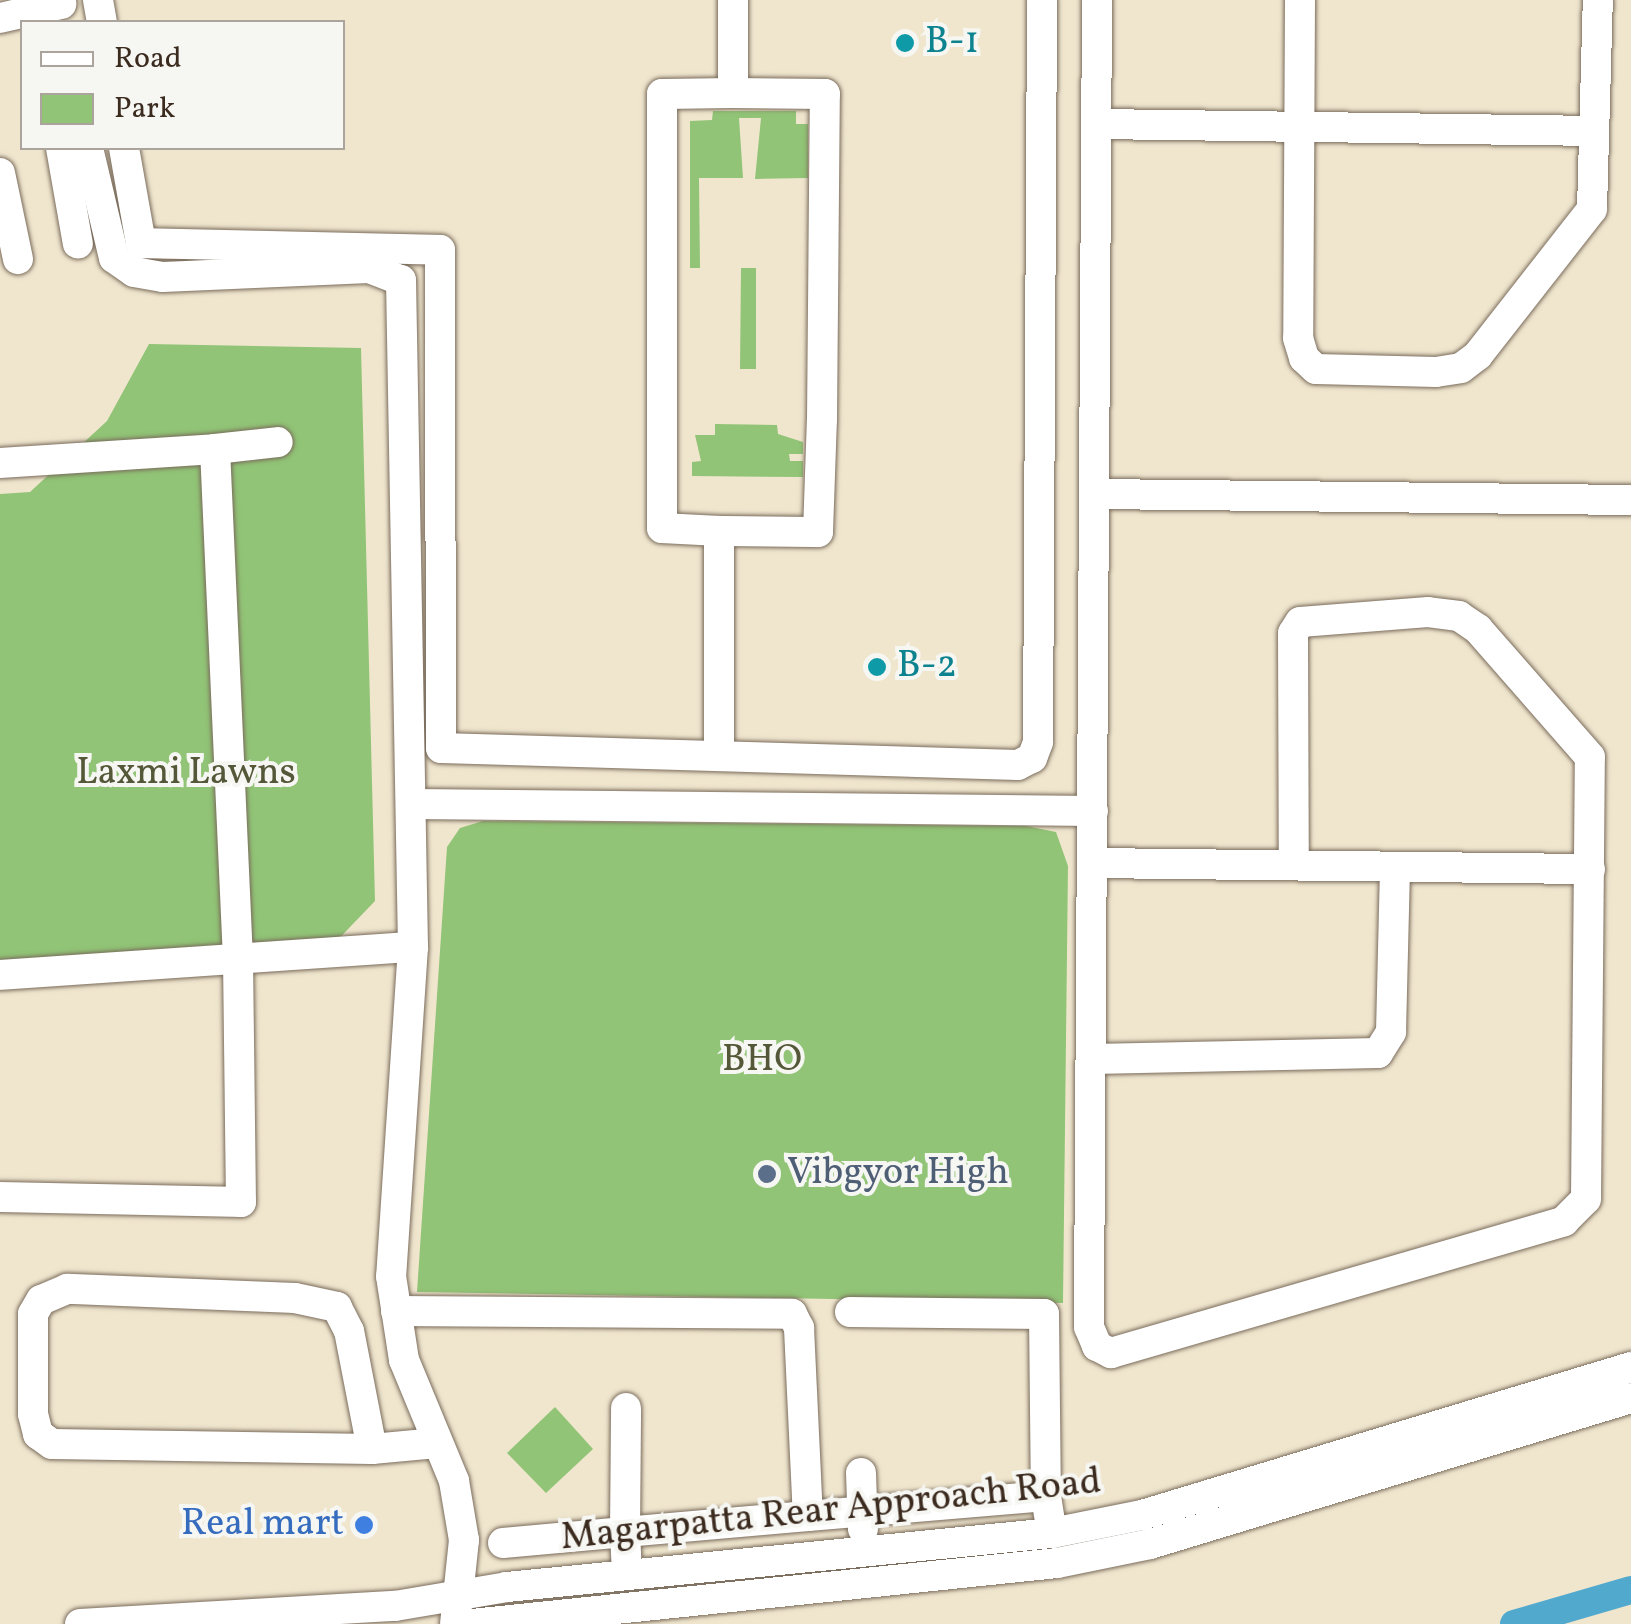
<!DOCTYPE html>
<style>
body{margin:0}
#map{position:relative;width:1631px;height:1624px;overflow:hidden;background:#f0e6ce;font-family:Vollkorn,serif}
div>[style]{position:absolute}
.green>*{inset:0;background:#91c476}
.canal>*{height:28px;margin:-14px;padding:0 14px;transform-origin:14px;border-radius:14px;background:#51a9ce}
.roads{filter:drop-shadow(0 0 2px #7a6c5c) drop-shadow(0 0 2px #7a6c5c)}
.minor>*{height:30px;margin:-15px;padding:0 15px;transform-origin:15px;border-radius:15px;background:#fff}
.dots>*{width:28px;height:28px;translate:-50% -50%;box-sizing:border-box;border:5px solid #f6f6f2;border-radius:50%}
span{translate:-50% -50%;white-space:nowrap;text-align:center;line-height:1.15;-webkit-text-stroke:8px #f6f6f2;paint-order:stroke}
.culture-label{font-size:38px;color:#0d838f}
.left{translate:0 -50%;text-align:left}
.park-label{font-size:38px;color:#555838}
.service-label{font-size:38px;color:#4e5e75}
.street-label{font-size:38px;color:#3b2a1e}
.shop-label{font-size:38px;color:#366cbe}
.right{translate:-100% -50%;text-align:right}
.legend{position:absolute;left:20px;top:20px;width:325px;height:130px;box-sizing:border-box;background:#f6f6f2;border:2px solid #aba49d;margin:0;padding:12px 18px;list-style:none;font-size:30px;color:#3b2a1e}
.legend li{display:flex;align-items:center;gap:20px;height:50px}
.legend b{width:50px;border:2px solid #aba49d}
</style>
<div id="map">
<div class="green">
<i style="clip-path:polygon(713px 111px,796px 111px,796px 124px,808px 124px,808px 178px,755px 179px,761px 118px,739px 118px,743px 178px,699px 178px,700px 268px,690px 268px,690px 121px,712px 120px)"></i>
<i style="clip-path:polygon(741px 268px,756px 268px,756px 369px,740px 369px)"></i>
<i style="clip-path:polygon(149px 344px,361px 348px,375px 901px,325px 953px,0 975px,0 494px,30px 492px,107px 421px)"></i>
<i style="clip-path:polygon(715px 424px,777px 425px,778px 434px,803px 442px,803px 454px,789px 454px,790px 461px,803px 461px,803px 477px,692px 476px,692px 462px,701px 461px,695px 435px,715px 435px)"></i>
<i style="clip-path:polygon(483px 821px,1026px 826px,1056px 832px,1068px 866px,1063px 1303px,417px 1292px,447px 847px,460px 828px)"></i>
<i style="clip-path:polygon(555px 1407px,593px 1449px,546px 1493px,507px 1453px)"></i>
</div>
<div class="canal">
<i style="left:1514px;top:1624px;width:122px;rotate:-16.2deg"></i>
</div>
<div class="roads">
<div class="minor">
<i style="left:98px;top:0;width:22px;rotate:80deg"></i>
<i style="left:1097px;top:0;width:1327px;rotate:90.35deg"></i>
<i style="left:1089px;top:1327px;width:21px;rotate:67deg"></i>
<i style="left:1097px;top:1346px;width:16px;rotate:27deg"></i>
<i style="left:1111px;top:1353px;width:472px;rotate:-16.2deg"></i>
<i style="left:1564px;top:1221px;width:31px;rotate:-45deg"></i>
<i style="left:1586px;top:1199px;width:442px;rotate:-89.5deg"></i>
<i style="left:1590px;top:757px;width:170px;rotate:-131.2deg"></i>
<i style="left:1478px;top:629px;width:23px;rotate:-146deg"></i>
<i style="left:1459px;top:616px;width:31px;rotate:-173deg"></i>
<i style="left:1428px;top:612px;width:128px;rotate:175.5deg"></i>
<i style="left:1300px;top:622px;width:13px;rotate:122deg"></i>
<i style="left:1293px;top:633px;width:232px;rotate:89.8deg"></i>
<i style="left:1300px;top:0;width:338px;rotate:90.3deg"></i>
<i style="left:1298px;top:338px;width:21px;rotate:73deg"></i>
<i style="left:1304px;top:358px;width:16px;rotate:43deg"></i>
<i style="left:1316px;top:369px;width:120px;rotate:1.4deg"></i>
<i style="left:1436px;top:372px;width:25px;rotate:-9deg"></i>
<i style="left:1461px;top:368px;width:21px;rotate:-37deg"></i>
<i style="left:1478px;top:355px;width:185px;rotate:-52deg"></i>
<i style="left:1592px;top:209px;width:209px;rotate:-88.4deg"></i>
<i style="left:0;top:18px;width:63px;rotate:-12.9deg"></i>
<i style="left:1097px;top:124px;width:497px;rotate:0.8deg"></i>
<i style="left:61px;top:148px;width:97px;rotate:80deg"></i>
<i style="left:88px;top:148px;width:113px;rotate:76.7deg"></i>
<i style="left:114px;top:258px;width:24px;rotate:35deg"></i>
<i style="left:134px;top:272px;width:29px;rotate:10deg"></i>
<i style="left:163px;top:277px;width:206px;rotate:-2.5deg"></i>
<i style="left:369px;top:268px;width:34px;rotate:21deg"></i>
<i style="left:401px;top:280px;width:667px;rotate:88.97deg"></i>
<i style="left:413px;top:947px;width:330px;rotate:93.8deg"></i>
<i style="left:391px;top:1276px;width:85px;rotate:81.2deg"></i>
<i style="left:404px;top:1360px;width:131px;rotate:67.5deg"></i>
<i style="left:454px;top:1481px;width:60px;rotate:80.4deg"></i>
<i style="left:464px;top:1540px;width:84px;rotate:96.1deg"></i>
<i style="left:124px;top:148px;width:97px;rotate:79.9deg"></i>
<i style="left:141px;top:243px;width:299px;rotate:1.3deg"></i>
<i style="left:440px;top:250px;width:498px;rotate:89.9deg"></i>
<i style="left:441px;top:748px;width:577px;rotate:1.69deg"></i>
<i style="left:1018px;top:765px;width:16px;rotate:-27deg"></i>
<i style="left:1032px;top:758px;width:17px;rotate:-69deg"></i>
<i style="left:1038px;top:742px;width:742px;rotate:-89.69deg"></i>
<i style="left:0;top:173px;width:88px;rotate:78.2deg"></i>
<i style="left:215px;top:449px;width:63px;rotate:-6.3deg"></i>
<i style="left:0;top:463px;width:215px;rotate:-3.7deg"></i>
<i style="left:215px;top:449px;width:511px;rotate:87.42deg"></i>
<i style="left:238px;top:959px;width:243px;rotate:89.3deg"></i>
<i style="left:241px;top:1202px;width:241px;rotate:-178.8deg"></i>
<i style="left:1095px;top:494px;width:536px;rotate:0.64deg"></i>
<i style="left:719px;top:531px;width:99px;rotate:0.6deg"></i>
<i style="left:818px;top:532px;width:112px;rotate:-88deg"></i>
<i style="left:822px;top:420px;width:326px;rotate:-89.5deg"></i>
<i style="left:825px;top:94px;width:92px;rotate:-179.4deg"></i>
<i style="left:733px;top:93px;width:93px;rotate:-90deg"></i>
<i style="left:719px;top:753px;width:222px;rotate:-90deg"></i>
<i style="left:719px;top:531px;width:57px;rotate:-177deg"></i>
<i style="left:662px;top:528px;width:434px;rotate:-90deg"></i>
<i style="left:662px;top:94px;width:71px;rotate:-0.8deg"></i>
<i style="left:414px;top:804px;width:679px;rotate:0.59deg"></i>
<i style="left:1093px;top:863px;width:497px;rotate:0.7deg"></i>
<i style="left:0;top:975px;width:414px;rotate:-3.9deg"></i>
<i style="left:1093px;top:1059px;width:285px;rotate:-1.2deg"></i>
<i style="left:1378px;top:1053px;width:25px;rotate:-58deg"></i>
<i style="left:1391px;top:1032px;width:165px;rotate:-88.6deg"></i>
<i style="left:396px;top:1311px;width:396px;rotate:0.4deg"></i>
<i style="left:792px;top:1314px;width:16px;rotate:63deg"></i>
<i style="left:799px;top:1328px;width:188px;rotate:87.3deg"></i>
<i style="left:808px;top:1516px;width:184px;rotate:175deg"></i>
<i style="left:625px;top:1532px;width:43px;rotate:87.3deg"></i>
<i style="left:850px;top:1312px;width:194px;rotate:0.6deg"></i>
<i style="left:1044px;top:1314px;width:182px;rotate:89.4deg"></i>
<i style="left:1046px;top:1496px;width:37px;rotate:81deg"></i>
<i style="left:372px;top:1449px;width:120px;rotate:-101deg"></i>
<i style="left:349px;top:1331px;width:27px;rotate:-117deg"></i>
<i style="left:337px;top:1307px;width:43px;rotate:-167.9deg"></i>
<i style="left:295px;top:1298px;width:228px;rotate:-177.7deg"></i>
<i style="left:67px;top:1289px;width:28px;rotate:157deg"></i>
<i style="left:41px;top:1300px;width:16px;rotate:120deg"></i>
<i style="left:33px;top:1314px;width:100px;rotate:90deg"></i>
<i style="left:33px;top:1414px;width:21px;rotate:76deg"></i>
<i style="left:38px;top:1434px;width:17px;rotate:36deg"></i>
<i style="left:52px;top:1444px;width:320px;rotate:0.9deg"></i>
<i style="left:372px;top:1449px;width:65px;rotate:-5.3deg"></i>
<i style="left:861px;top:1473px;width:56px;rotate:88deg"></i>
<i style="left:808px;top:1516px;width:239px;rotate:-4.8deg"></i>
<i style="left:503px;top:1543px;width:122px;rotate:-5.2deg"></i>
<i style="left:625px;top:1532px;width:124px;rotate:-89.5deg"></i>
<i style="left:80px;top:1624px;width:316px;rotate:-3.3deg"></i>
<i style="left:395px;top:1606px;width:114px;rotate:-9.6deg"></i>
<i style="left:507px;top:1587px;width:548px;rotate:-5.66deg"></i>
<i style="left:1052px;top:1533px;width:92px;rotate:-11.3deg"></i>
<i style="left:1142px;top:1515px;width:511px;rotate:-16.84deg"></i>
<i style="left:472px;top:1624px;width:588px;rotate:-5.95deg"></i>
<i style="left:1057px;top:1563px;width:95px;rotate:-11.5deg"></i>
<i style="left:1150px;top:1544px;width:503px;rotate:-16.88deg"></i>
</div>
</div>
<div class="dots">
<i style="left:905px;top:43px;background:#0f9aa8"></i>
<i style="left:877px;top:667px;background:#0f9aa8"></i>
<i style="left:767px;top:1174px;background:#5c6f8a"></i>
<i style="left:364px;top:1525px;background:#3f7fe0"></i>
</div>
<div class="culture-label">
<span class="left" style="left:925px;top:43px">B-1</span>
<span class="left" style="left:897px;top:667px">B-2</span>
</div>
<div class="park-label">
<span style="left:186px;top:774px">Laxmi Lawns</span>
<span style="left:762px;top:1061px">BHO</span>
</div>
<div class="service-label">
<span class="left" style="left:787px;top:1174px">Vibgyor High</span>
</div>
<div class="street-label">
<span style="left:831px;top:1511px;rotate:-6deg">Magarpatta Rear Approach Road</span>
</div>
<div class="shop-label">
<span class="right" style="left:344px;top:1525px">Real mart</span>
</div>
<ul class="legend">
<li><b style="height:12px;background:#fff"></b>Road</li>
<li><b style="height:28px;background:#91c476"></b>Park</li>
</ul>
</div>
